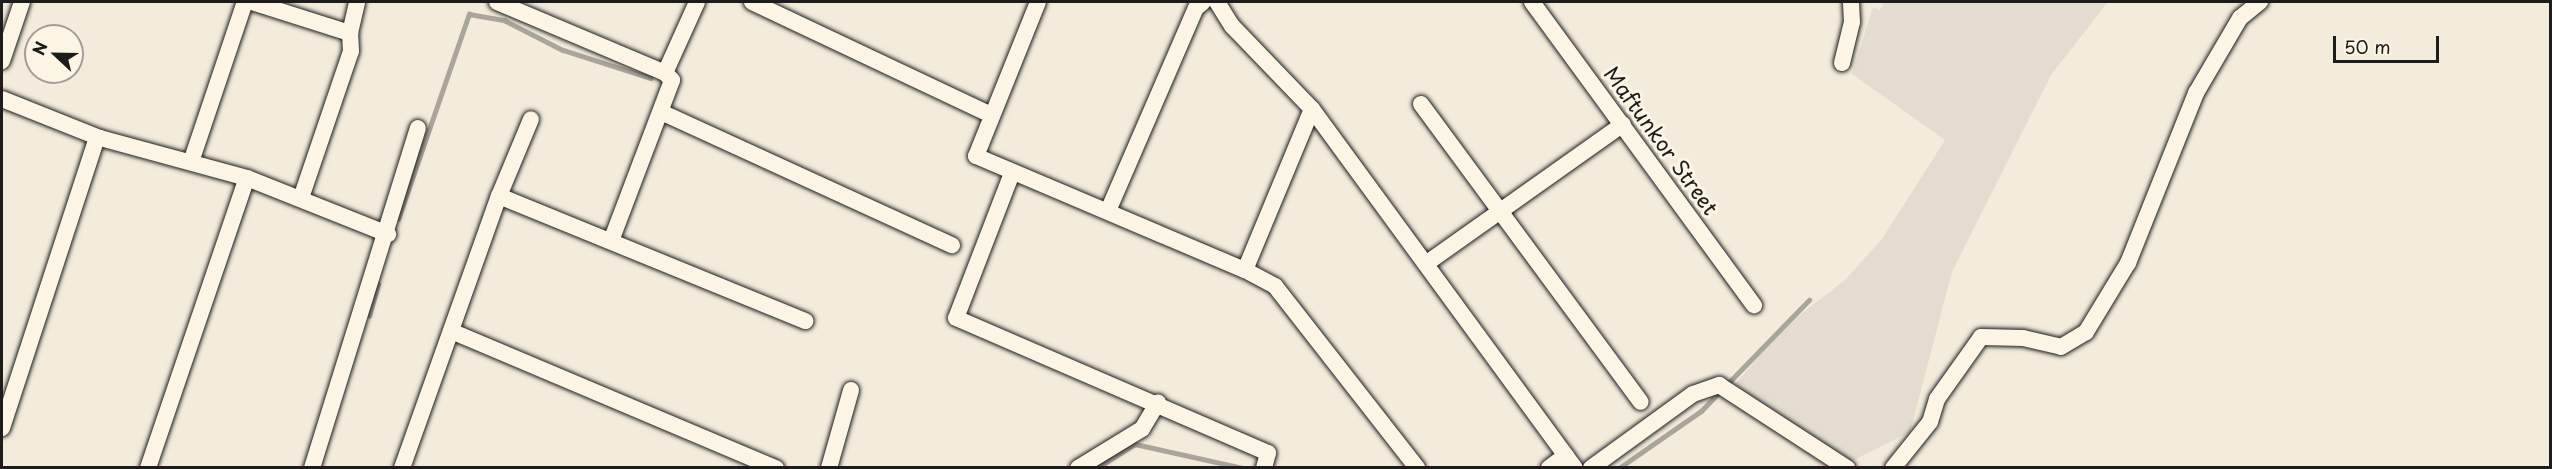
<!DOCTYPE html>
<style>
body{margin:0}
#map{position:relative;width:2552px;height:469px;overflow:hidden;background:#f3ecdd;font-family:"Playpen Sans",sans-serif}
div>[style]{position:absolute}
.built>*{inset:0;background:#e3ddcf}
.stream>*{height:4.5px;margin:-2.25px;padding:0 2.25px;transform-origin:2.25px;border-radius:2.25px;background:#aaa59b}
.roads{filter:drop-shadow(0 0 2px #1c1c1c) drop-shadow(0 0 2px #1c1c1c)}
.minor>*{height:16px;margin:-8px;padding:0 8px;transform-origin:8px;border-radius:8px;background:#fcf5e5}
span{translate:-50% -50%;white-space:nowrap;text-align:center;line-height:1.15;-webkit-text-stroke:6px #fcf5e5;paint-order:stroke}
.street-label{font-size:21px;color:#1c1c1c}
.frame{position:absolute;inset:0;border:3px solid #1c1c1c;pointer-events:none}
.north{position:absolute;left:24px;top:24px;width:60px;height:60px;box-sizing:border-box;background:#fcf5e5;border:2px solid #a29e95;border-radius:50%;rotate:292deg;font-size:16px;font-weight:700;line-height:24px;text-align:center;color:#1c1c1c}
.north::after{content:'';display:block;margin:auto;width:21px;height:27px;background:#1c1c1c;clip-path:polygon(50% 0,100% 100%,50% 72%,0 100%)}
.scale{position:absolute;left:2333px;top:36px;width:106px;height:27px;box-sizing:border-box;border:3px solid #1c1c1c;border-top:0;padding-left:8px;font-size:18px;line-height:21px;white-space:nowrap;color:#1c1c1c;-webkit-text-stroke:4px #fcf5e5;paint-order:stroke}
</style>
<div id="map">
<div class="built">
<i style="clip-path:polygon(1884px 2px,2108px 2px,2051px 75px,1952px 272px,1910px 432px,1846px 464px,1734px 386px,1780px 330px,1845px 280px,1882px 239px,1945px 140px,1852px 74px,1873px 7px,1880px 10px)"></i>
</div>
<div class="stream">
<i style="left:398px;top:219px;width:217px;rotate:-70.9deg"></i>
<i style="left:469px;top:14px;width:36px;rotate:10deg"></i>
<i style="left:504px;top:20px;width:66px;rotate:27deg"></i>
<i style="left:563px;top:50px;width:92px;rotate:17.7deg"></i>
<i style="left:369px;top:316px;width:33px;rotate:-74deg"></i>
<i style="left:1097px;top:468px;width:45px;rotate:-32.3deg"></i>
<i style="left:1135px;top:444px;width:111px;rotate:12.5deg"></i>
<i style="left:1619px;top:468px;width:100px;rotate:-34.8deg"></i>
<i style="left:1701px;top:411px;width:155px;rotate:-45.8deg"></i>
</div>
<div class="roads">
<div class="minor">
<i style="left:252px;top:2px;width:103px;rotate:17.6deg"></i>
<i style="left:497px;top:2px;width:182px;rotate:22.9deg"></i>
<i style="left:752px;top:2px;width:264px;rotate:25.3deg"></i>
<i style="left:1038px;top:2px;width:166px;rotate:111.9deg"></i>
<i style="left:976px;top:156px;width:292px;rotate:23deg"></i>
<i style="left:1245px;top:270px;width:174px;rotate:-67.4deg"></i>
<i style="left:1312px;top:109px;width:115px;rotate:-133.9deg"></i>
<i style="left:1232px;top:26px;width:28px;rotate:-122deg"></i>
<i style="left:1532px;top:2px;width:376px;rotate:53.8deg"></i>
<i style="left:2px;top:61px;width:62px;rotate:-71.3deg"></i>
<i style="left:1842px;top:63px;width:42px;rotate:-76.3deg"></i>
<i style="left:1852px;top:22px;width:20px;rotate:-93deg"></i>
<i style="left:2px;top:99px;width:105px;rotate:21.7deg"></i>
<i style="left:100px;top:138px;width:152px;rotate:15.2deg"></i>
<i style="left:247px;top:178px;width:152px;rotate:21.7deg"></i>
<i style="left:1421px;top:104px;width:370px;rotate:53.6deg"></i>
<i style="left:1312px;top:109px;width:445px;rotate:53.8deg"></i>
<i style="left:661px;top:112px;width:320px;rotate:24.6deg"></i>
<i style="left:191px;top:162px;width:169px;rotate:-71.4deg"></i>
<i style="left:1012px;top:173px;width:155px;rotate:111.1deg"></i>
<i style="left:956px;top:318px;width:340px;rotate:23.4deg"></i>
<i style="left:1268px;top:453px;width:16px;rotate:105deg"></i>
<i style="left:499px;top:196px;width:331px;rotate:22.2deg"></i>
<i style="left:301px;top:198px;width:155px;rotate:-71.2deg"></i>
<i style="left:351px;top:51px;width:18px;rotate:-93deg"></i>
<i style="left:350px;top:33px;width:32px;rotate:-77deg"></i>
<i style="left:1108px;top:211px;width:221px;rotate:-66.6deg"></i>
<i style="left:1196px;top:8px;width:9px;rotate:-41deg"></i>
<i style="left:611px;top:241px;width:172px;rotate:-69.2deg"></i>
<i style="left:672px;top:80px;width:10px;rotate:-135deg"></i>
<i style="left:665px;top:73px;width:78px;rotate:-65.7deg"></i>
<i style="left:1427px;top:263px;width:240px;rotate:-35.3deg"></i>
<i style="left:1245px;top:270px;width:34px;rotate:28deg"></i>
<i style="left:1275px;top:286px;width:231px;rotate:52deg"></i>
<i style="left:451px;top:331px;width:353px;rotate:22.9deg"></i>
<i style="left:2px;top:428px;width:302px;rotate:-71.9deg"></i>
<i style="left:96px;top:141px;width:5px;rotate:-37deg"></i>
<i style="left:148px;top:468px;width:306px;rotate:-71.2deg"></i>
<i style="left:312px;top:468px;width:356px;rotate:-72.7deg"></i>
<i style="left:402px;top:468px;width:289px;rotate:-70.4deg"></i>
<i style="left:499px;top:196px;width:83px;rotate:-67.4deg"></i>
<i style="left:829px;top:468px;width:81px;rotate:-74.2deg"></i>
<i style="left:1078px;top:468px;width:75px;rotate:-31.4deg"></i>
<i style="left:1142px;top:429px;width:31px;rotate:-59deg"></i>
<i style="left:1549px;top:468px;width:21px;rotate:-37deg"></i>
<i style="left:1591px;top:468px;width:126px;rotate:-36deg"></i>
<i style="left:1693px;top:394px;width:28px;rotate:-19deg"></i>
<i style="left:1719px;top:385px;width:153px;rotate:33deg"></i>
<i style="left:1893px;top:468px;width:59px;rotate:-51.2deg"></i>
<i style="left:1930px;top:422px;width:24px;rotate:-73deg"></i>
<i style="left:1937px;top:399px;width:76px;rotate:-54.6deg"></i>
<i style="left:1981px;top:337px;width:42px;rotate:1.4deg"></i>
<i style="left:2023px;top:338px;width:39px;rotate:13deg"></i>
<i style="left:2061px;top:347px;width:29px;rotate:-31deg"></i>
<i style="left:2086px;top:332px;width:81px;rotate:-58.7deg"></i>
<i style="left:2128px;top:263px;width:183px;rotate:-68.2deg"></i>
<i style="left:2196px;top:93px;width:87px;rotate:-59.6deg"></i>
<i style="left:2240px;top:18px;width:26px;rotate:-39deg"></i>
</div>
</div>
<div class="street-label">
<span style="left:1662px;top:140px;rotate:54deg">Maftunkor Street</span>
</div>
<div class="frame"></div>
<div class="north">N</div>
<div class="scale">50 m</div>
</div>
